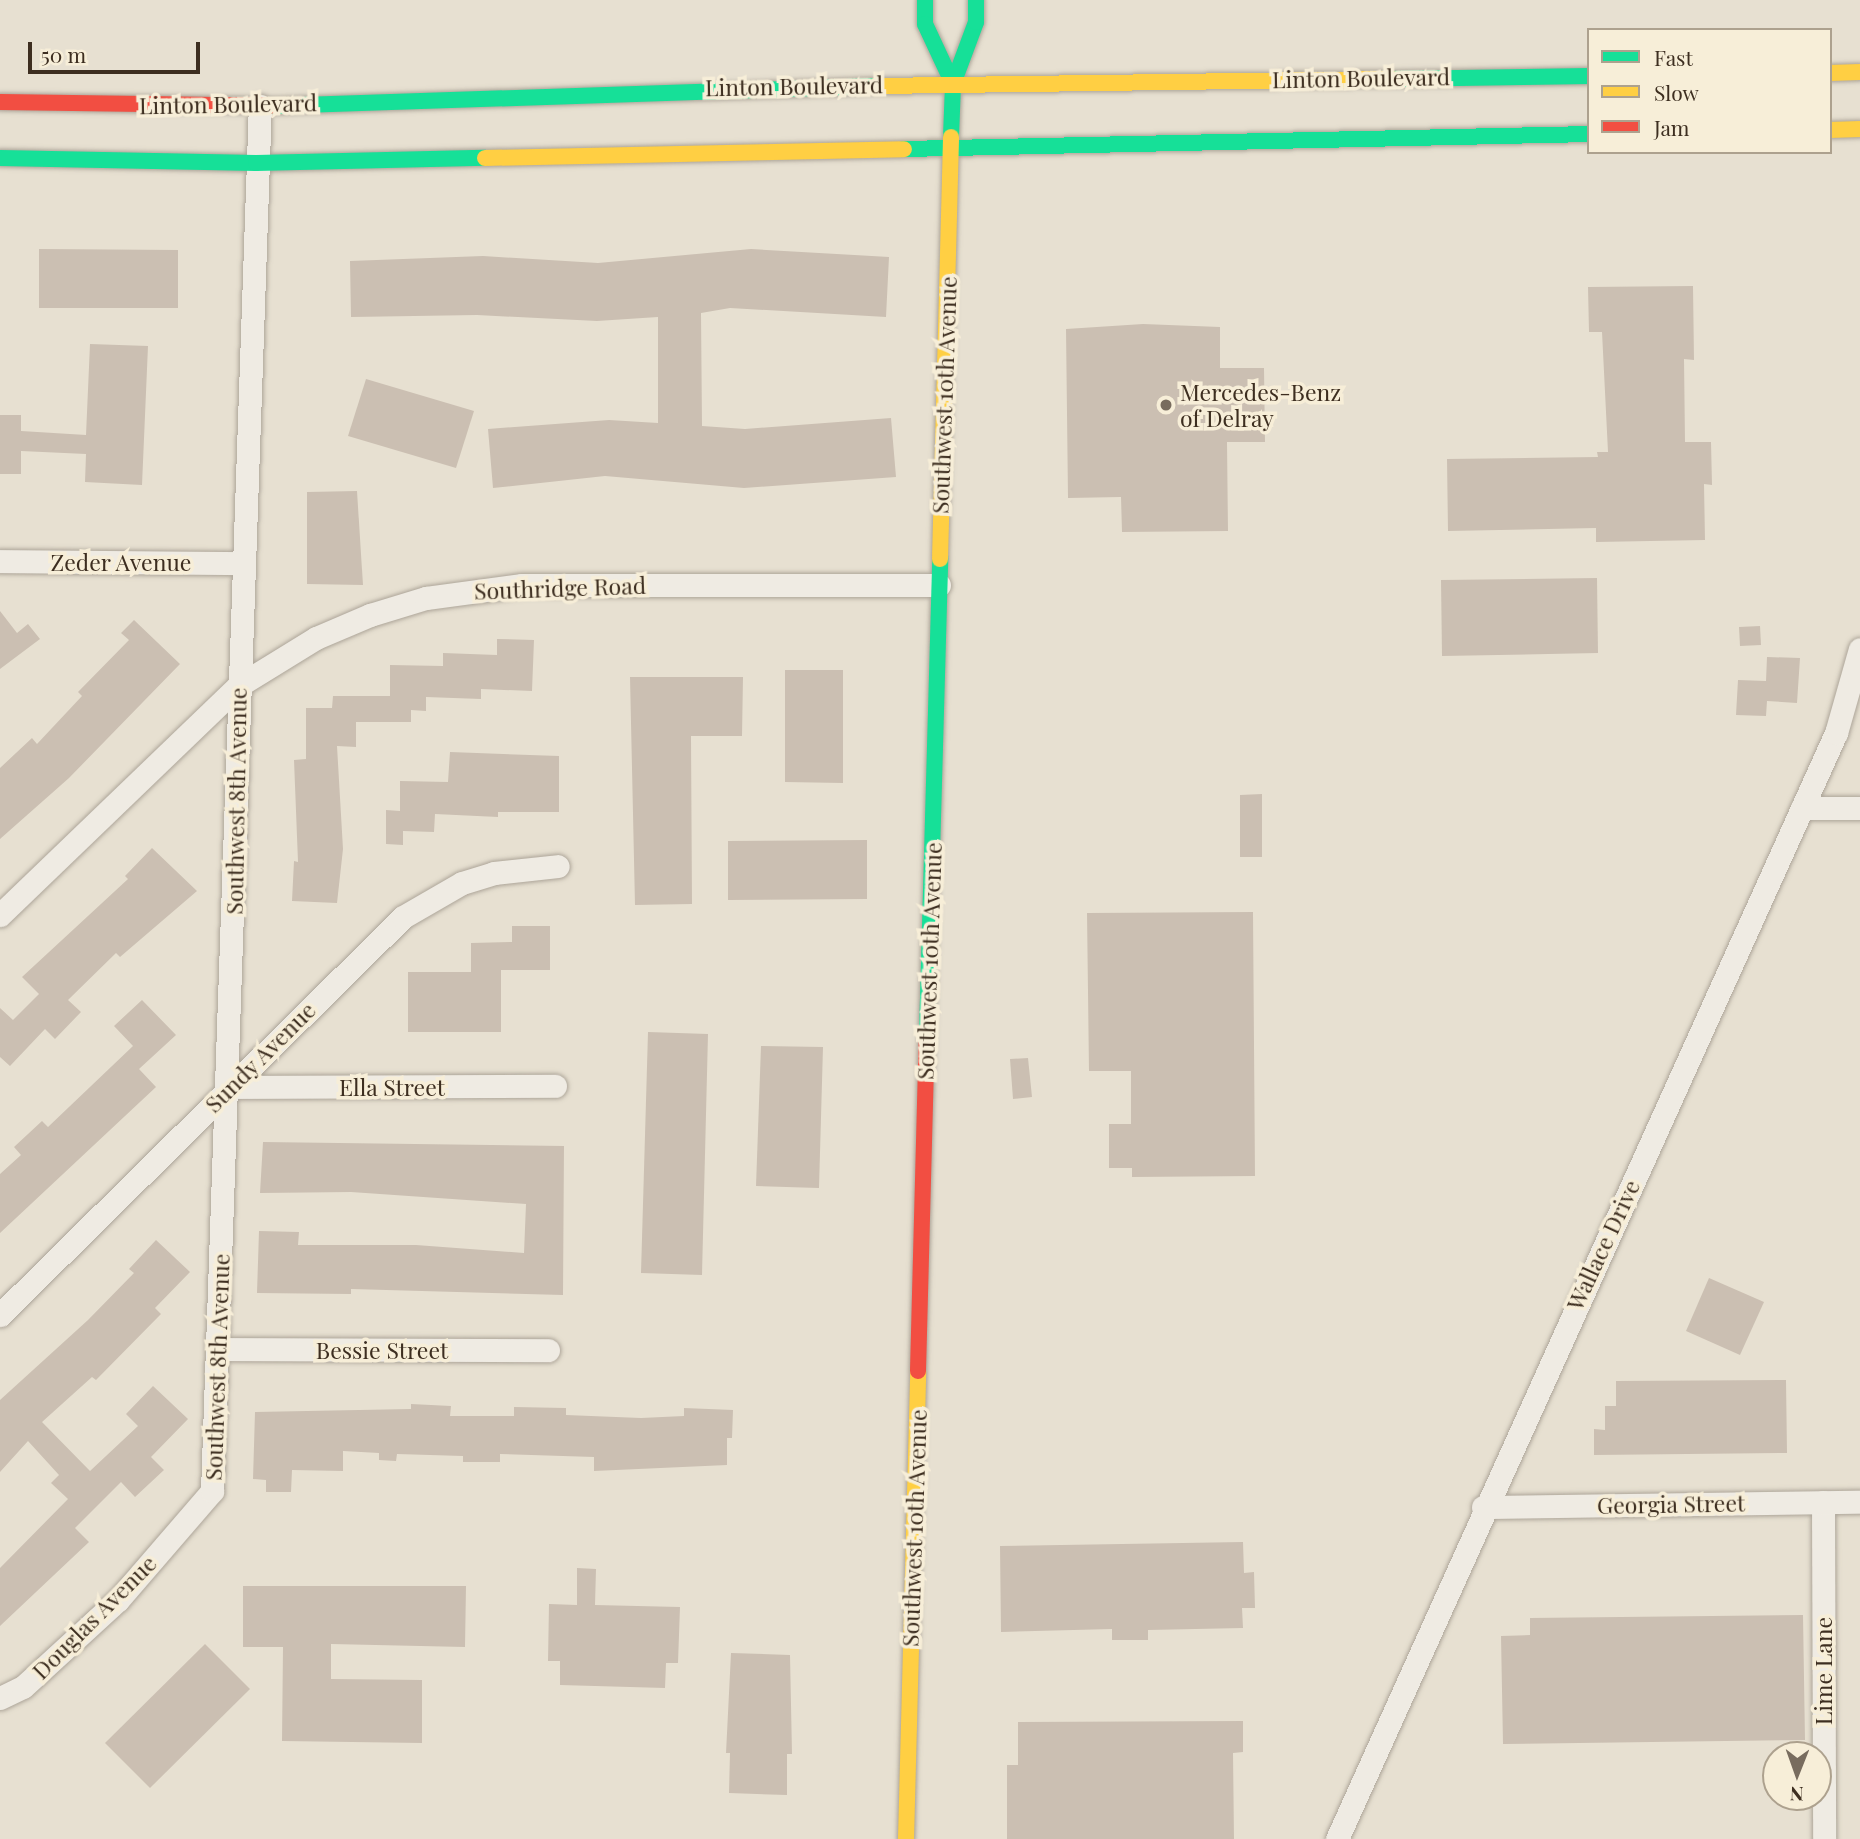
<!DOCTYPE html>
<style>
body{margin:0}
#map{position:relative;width:1860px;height:1839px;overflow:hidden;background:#e7e0d1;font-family:"Playfair Display",serif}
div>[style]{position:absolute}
.building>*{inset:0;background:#cbbfb2}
.roads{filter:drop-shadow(0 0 2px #ada599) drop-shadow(0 0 2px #ada599)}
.street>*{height:23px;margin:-11.5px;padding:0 11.5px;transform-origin:11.5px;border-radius:11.5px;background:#efebe3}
.fast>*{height:16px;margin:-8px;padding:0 8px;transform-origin:8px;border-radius:8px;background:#16e098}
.slow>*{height:16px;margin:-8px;padding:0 8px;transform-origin:8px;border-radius:8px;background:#ffcf43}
.jam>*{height:16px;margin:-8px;padding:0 8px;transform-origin:8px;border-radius:8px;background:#f24e42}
.dots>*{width:19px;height:19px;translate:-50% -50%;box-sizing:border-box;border:4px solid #f7eed8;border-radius:50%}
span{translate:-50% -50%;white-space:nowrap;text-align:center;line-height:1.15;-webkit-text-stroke:7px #f7eed8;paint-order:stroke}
.street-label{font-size:23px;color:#3d2e20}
.poi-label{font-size:23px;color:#3d2e20}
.left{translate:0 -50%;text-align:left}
.legend{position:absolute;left:1587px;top:28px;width:245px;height:126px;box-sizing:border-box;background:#f7eed8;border:2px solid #ada18e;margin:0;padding:9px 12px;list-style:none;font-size:21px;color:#3d2e20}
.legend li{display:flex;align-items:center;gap:14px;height:35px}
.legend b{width:35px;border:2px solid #ada18e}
.north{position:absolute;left:1762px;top:1741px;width:70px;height:70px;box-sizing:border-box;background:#f7eed8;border:2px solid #ada18e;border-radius:50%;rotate:181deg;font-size:19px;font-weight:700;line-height:28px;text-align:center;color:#3d2e20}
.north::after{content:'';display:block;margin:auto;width:24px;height:32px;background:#786c5e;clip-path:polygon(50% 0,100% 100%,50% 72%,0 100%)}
.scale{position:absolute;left:28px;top:42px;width:172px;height:32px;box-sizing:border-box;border:4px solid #3d2e20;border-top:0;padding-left:9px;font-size:21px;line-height:24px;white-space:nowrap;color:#3d2e20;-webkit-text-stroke:5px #f7eed8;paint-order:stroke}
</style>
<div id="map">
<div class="building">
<i style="clip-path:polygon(39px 249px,178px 250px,178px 308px,39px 308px)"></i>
<i style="clip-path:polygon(751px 249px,889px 257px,886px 317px,730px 308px,701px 313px,702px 426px,745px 429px,891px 418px,896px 477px,744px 488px,605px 476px,493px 488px,488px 429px,609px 420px,658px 423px,658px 317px,597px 321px,477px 315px,351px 317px,350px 261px,483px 256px,598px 263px)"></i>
<i style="clip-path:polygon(1693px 286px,1694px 360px,1684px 359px,1685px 442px,1711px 442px,1712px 485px,1704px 484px,1705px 540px,1596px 542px,1596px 528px,1448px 531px,1447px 459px,1598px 457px,1597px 452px,1608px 452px,1602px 332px,1589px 332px,1588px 287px)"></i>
<i style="clip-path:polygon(1143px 324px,1220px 327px,1220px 368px,1264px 368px,1265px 442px,1227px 442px,1228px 531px,1122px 532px,1121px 497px,1068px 498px,1066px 329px)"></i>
<i style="clip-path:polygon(90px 344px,148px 346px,142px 485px,85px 482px,86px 454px,21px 451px,21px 474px,0 474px,0 415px,21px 415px,21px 431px,86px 435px)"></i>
<i style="clip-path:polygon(366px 379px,474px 411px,456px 468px,348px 436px)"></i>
<i style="clip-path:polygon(357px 491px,363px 585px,307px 584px,307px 492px)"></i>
<i style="clip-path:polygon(1597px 578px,1598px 653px,1442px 656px,1441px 580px)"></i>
<i style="clip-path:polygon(0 611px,17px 633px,28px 624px,40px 639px,0 669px)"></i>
<i style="clip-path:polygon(134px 620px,180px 664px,69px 778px,0 839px,0 768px,32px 738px,37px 744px,82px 696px,78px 692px,129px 640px,121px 633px)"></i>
<i style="clip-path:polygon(1760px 626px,1761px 645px,1740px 646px,1739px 627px)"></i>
<i style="clip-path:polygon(497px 639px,534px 640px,532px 691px,481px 689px,481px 699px,426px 697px,426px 711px,411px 710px,411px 722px,356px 722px,356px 747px,337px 746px,343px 849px,337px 903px,292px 901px,294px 861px,298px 862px,294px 760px,306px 759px,306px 708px,332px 708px,333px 696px,390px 696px,390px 665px,443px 666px,443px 653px,497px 655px)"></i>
<i style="clip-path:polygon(1767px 657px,1800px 658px,1797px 703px,1767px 701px,1766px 716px,1736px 715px,1738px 680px,1766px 681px)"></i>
<i style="clip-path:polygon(785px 670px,843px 670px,843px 783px,785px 782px)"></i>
<i style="clip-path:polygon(630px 677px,743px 677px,742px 736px,691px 736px,692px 904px,635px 905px)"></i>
<i style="clip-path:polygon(450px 752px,559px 756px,559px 812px,498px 812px,498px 817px,435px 814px,434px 832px,403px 831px,403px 845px,386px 844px,386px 810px,400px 811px,400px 781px,448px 782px)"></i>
<i style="clip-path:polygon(1262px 794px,1262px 857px,1240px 857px,1240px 795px)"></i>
<i style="clip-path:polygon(867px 840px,867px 899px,728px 900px,728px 841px)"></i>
<i style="clip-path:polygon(152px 848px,197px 891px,120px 957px,116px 953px,68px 1000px,81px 1012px,55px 1039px,45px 1029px,10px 1066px,0 1057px,0 1008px,13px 1020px,39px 994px,22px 977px,128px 879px,125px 876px)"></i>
<i style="clip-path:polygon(1253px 912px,1255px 1176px,1132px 1177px,1132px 1168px,1109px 1168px,1109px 1124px,1131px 1124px,1131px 1071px,1089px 1071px,1087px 913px)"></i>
<i style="clip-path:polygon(512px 926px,550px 926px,550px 970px,501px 970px,501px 1032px,408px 1032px,408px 972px,471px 972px,471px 943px,512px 942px)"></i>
<i style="clip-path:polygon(142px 1000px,176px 1035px,139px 1069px,156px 1087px,0 1233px,0 1174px,21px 1155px,14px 1147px,42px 1121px,48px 1127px,133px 1046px,114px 1026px)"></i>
<i style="clip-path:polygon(648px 1032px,708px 1034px,702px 1275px,641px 1273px)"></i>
<i style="clip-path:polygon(761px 1046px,823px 1047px,819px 1188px,756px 1186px)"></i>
<i style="clip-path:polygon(1028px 1058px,1032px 1097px,1013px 1099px,1010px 1059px)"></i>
<i style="clip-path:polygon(263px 1142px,564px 1146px,563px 1295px,351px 1289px,351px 1294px,257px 1293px,259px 1231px,299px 1232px,298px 1245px,416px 1245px,524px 1253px,526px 1204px,351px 1192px,260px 1193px)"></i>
<i style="clip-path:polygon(156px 1240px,190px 1272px,155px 1308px,161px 1314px,96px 1380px,92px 1377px,42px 1422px,90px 1471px,138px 1426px,126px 1414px,153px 1386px,188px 1419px,151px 1457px,164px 1470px,135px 1497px,121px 1482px,75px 1528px,89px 1542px,0 1626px,0 1568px,68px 1499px,51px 1483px,59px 1475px,28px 1441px,0 1472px,0 1400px,88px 1320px,134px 1273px,129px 1269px)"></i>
<i style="clip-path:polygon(1709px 1278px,1764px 1302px,1740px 1355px,1686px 1331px)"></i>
<i style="clip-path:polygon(1786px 1380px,1787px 1453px,1594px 1455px,1594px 1429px,1605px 1430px,1605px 1406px,1616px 1406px,1616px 1381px)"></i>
<i style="clip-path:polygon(411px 1404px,451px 1406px,450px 1416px,514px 1416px,514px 1407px,566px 1408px,566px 1415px,641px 1418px,684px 1416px,684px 1408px,733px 1410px,732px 1438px,727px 1438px,727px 1465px,594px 1471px,594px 1457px,500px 1454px,500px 1462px,463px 1462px,463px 1456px,397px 1454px,396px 1461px,379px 1460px,379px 1453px,343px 1451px,343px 1471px,292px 1470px,291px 1492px,266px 1492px,266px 1480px,253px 1479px,255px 1412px,411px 1409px)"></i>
<i style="clip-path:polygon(1243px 1542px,1244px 1573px,1254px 1572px,1255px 1608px,1242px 1608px,1243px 1628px,1148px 1630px,1148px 1640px,1112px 1640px,1112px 1629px,1001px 1632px,1000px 1546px)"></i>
<i style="clip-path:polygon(577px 1568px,596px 1569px,595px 1605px,680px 1607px,678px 1663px,666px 1663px,665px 1688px,560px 1685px,560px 1661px,548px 1661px,549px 1604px,577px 1605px)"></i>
<i style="clip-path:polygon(243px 1586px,466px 1586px,465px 1647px,331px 1644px,331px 1679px,422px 1680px,422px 1743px,282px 1741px,283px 1647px,243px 1647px)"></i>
<i style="clip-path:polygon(1803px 1615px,1805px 1740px,1503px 1744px,1501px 1636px,1530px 1635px,1530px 1618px)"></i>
<i style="clip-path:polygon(205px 1644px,250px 1689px,150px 1788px,105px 1743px)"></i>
<i style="clip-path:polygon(731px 1653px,790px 1655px,792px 1754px,787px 1754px,787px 1795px,729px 1793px,730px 1753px,726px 1753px)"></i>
<i style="clip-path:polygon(1243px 1721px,1243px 1752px,1233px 1753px,1234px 1839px,1007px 1839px,1007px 1765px,1018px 1765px,1018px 1722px)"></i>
</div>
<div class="roads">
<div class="street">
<i style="left:0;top:561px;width:242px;rotate:0.5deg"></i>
<i style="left:1802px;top:808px;width:58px"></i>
<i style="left:0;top:915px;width:330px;rotate:-43.9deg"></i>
<i style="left:238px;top:686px;width:92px;rotate:-31.6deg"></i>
<i style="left:316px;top:638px;width:59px;rotate:-23.1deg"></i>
<i style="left:370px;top:615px;width:59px;rotate:-16.9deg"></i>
<i style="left:426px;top:598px;width:97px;rotate:-7.7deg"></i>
<i style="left:522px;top:585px;width:417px"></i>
<i style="left:230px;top:1087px;width:325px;rotate:-0.2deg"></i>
<i style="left:0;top:1315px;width:566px;rotate:-44.64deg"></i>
<i style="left:403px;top:917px;width:68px;rotate:-30deg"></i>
<i style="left:462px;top:883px;width:34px;rotate:-17deg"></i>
<i style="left:494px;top:873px;width:64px;rotate:-6.2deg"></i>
<i style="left:217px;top:1349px;width:331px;rotate:0.2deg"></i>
<i style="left:1823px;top:1502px;width:337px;rotate:89.8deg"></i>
<i style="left:1483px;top:1507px;width:377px;rotate:-0.8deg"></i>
<i style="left:0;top:1698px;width:25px;rotate:-26deg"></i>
<i style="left:23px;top:1687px;width:129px;rotate:-42.5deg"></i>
<i style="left:118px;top:1600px;width:144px;rotate:-49.2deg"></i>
<i style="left:212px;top:1491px;width:1386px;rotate:-88.02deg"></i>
<i style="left:1337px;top:1839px;width:1213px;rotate:-65.72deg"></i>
<i style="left:1836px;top:733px;width:87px;rotate:-74.1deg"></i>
</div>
<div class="fast">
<i style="left:925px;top:0;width:24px;rotate:90deg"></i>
<i style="left:925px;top:24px;width:66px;rotate:65deg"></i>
<i style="left:1392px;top:79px;width:197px;rotate:-0.9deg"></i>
<i style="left:272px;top:106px;width:604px;rotate:-1.9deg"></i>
<i style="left:951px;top:137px;width:53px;rotate:-87.8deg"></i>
<i style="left:953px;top:84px;width:66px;rotate:-69.6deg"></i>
<i style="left:976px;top:22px;width:22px;rotate:-90deg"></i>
<i style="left:904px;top:149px;width:685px;rotate:-1.25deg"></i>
<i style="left:0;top:158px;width:256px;rotate:1.1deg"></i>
<i style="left:256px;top:163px;width:229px;rotate:-1.3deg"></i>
<i style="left:927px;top:1033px;width:474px;rotate:-88.4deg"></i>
</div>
<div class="slow">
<i style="left:1830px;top:73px;width:30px;rotate:-2deg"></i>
<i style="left:876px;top:86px;width:516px;rotate:-0.78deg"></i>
<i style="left:1830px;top:130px;width:30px;rotate:-2deg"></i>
<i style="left:485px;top:158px;width:419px;rotate:-1.2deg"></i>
<i style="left:940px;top:559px;width:422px;rotate:-88.5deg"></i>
<i style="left:906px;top:1839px;width:468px;rotate:-88.5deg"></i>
</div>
<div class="jam">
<i style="left:0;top:102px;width:272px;rotate:0.8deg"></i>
<i style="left:918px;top:1371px;width:338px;rotate:-88.5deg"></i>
</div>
</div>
<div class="dots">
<i style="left:1166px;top:405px;background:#786c5e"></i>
</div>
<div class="street-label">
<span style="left:1361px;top:78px;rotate:-1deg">Linton Boulevard</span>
<span style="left:794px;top:86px;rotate:-1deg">Linton Boulevard</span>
<span style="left:228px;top:104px;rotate:-1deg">Linton Boulevard</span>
<span style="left:944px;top:395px;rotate:-88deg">Southwest 10th Avenue</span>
<span style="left:121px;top:562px">Zeder Avenue</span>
<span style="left:560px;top:588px;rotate:-2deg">Southridge Road</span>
<span style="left:236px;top:801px;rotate:-89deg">Southwest 8th Avenue</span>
<span style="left:929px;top:961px;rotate:-88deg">Southwest 10th Avenue</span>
<span style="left:260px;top:1057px;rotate:-45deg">Sundy Avenue</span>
<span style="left:392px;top:1087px">Ella Street</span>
<span style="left:1603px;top:1245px;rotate:-65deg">Wallace Drive</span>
<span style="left:382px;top:1350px">Bessie Street</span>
<span style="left:217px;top:1367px;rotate:-88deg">Southwest 8th Avenue</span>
<span style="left:1671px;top:1504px;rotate:-1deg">Georgia Street</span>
<span style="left:914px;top:1528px;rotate:-88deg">Southwest 10th Avenue</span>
<span style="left:94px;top:1617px;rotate:-45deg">Douglas Avenue</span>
<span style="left:1823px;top:1671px;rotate:-90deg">Lime Lane</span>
</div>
<div class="poi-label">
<span class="left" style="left:1180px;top:405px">Mercedes-Benz<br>of Delray</span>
</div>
<ul class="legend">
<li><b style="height:9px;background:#16e098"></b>Fast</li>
<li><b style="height:9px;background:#ffcf43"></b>Slow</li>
<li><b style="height:9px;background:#f24e42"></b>Jam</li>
</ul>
<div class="north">N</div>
<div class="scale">50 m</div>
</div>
